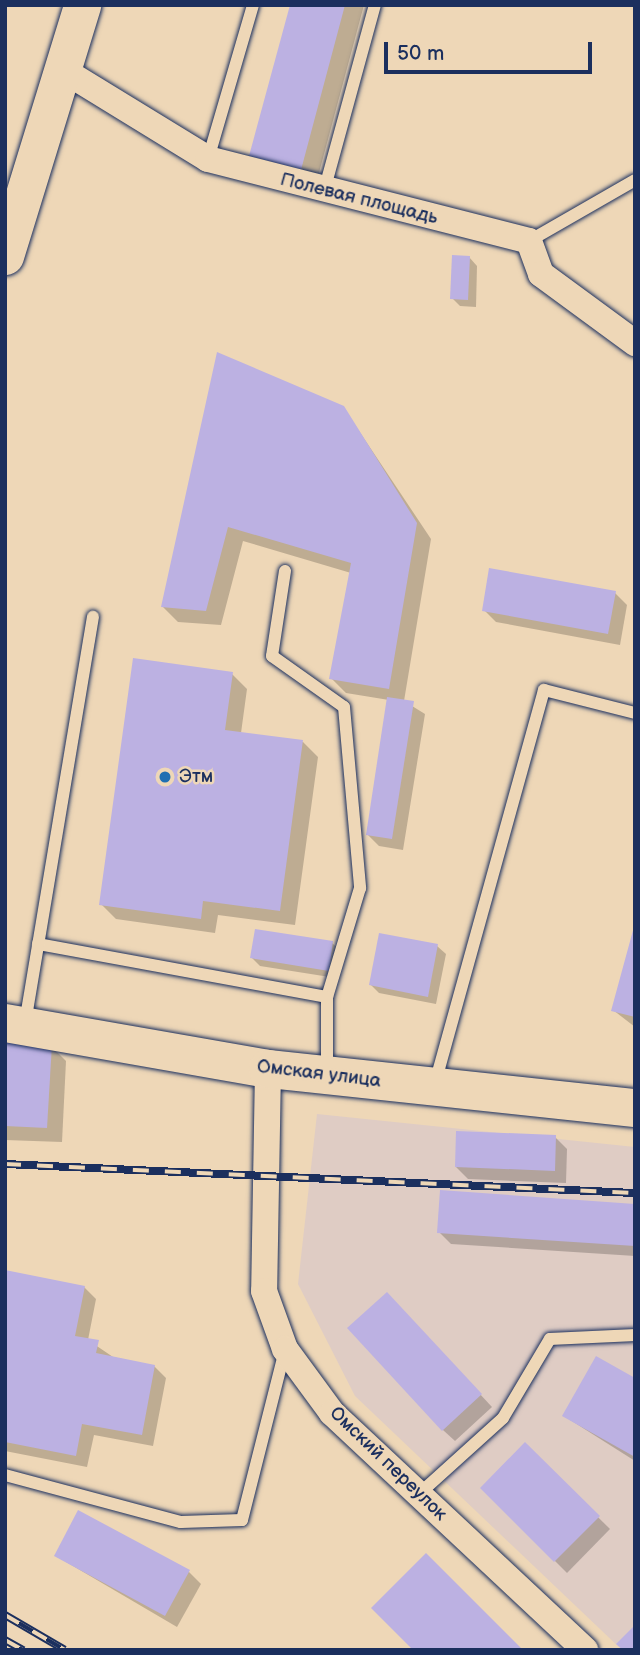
<!DOCTYPE html>
<meta charset="utf-8">
<style>
body{margin:0}
#map{position:relative;width:640px;height:1655px;overflow:hidden;background:#eed7b7;font-family:"Balsamiq Sans",sans-serif}
div>[style]{position:absolute}
.built>*{inset:0;background:#dfccc4}
.shadow>*{inset:0;background:#0003}
.building>*{inset:0;background:#bcb1e2}
.roads{filter:drop-shadow(0 0 2px #1b2f5e) drop-shadow(0 0 2px #1b2f5e)}
.lane>*{height:12px;margin:-6px;padding:0 6px;transform-origin:6px;border-radius:6px;background:#eed7b7}
.street>*{height:26px;margin:-13px;padding:0 13px;transform-origin:13px;border-radius:13px;background:#eed7b7}
.secondary>*{height:37px;margin:-18.5px;padding:0 18.5px;transform-origin:18.5px;border-radius:18.5px;background:#eed7b7}
.primary>*{height:38px;margin:-19px;padding:0 19px;transform-origin:19px;border-radius:19px;background:#eed7b7}
.rail>*{height:8px;margin-top:-4px;transform-origin:0;background:repeating-linear-gradient(90deg,#eed7b7 0 16px,#1b2f5e 0 32px);box-sizing:border-box;border-block:2px solid #1b2f5e}
.dots>*{width:19px;height:19px;translate:-50% -50%;box-sizing:border-box;border:4px solid #eed7b7;border-radius:50%}
span{translate:-50% -50%;white-space:nowrap;text-align:center;line-height:1.15;-webkit-text-stroke:5px #eed7b7;paint-order:stroke}
.street-label{font-size:19px;color:#1b2f5e}
.poi-label{font-size:19px;color:#1b2f5e}
.left{translate:0 -50%;text-align:left}
.frame{position:absolute;inset:0;border:7px solid #1b2f5e;pointer-events:none}
.scale{position:absolute;left:384px;top:42px;width:208px;height:32px;box-sizing:border-box;border:4px solid #1b2f5e;border-top:0;padding-left:9px;font-size:21px;line-height:24px;white-space:nowrap;color:#1b2f5e;-webkit-text-stroke:5px #eed7b7;paint-order:stroke}
</style>
<div id="map">
<div class="built">
<i style="clip-path:polygon(317px 1114px,635px 1147px,635px 1650px,622px 1650px,355px 1396px,298px 1284px)"></i>
</div>
<div class="shadow">
<i style="clip-path:polygon(291px 5px,364px 5px,316px 184px,266px 170px)"></i>
<i style="clip-path:polygon(469px 257px,477px 266px,476px 307px,460px 306px,452px 298px)"></i>
<i style="clip-path:polygon(218px 354px,343px 407px,431px 539px,404px 701px,425px 714px,403px 850px,379px 846px,367px 834px,389px 700px,346px 693px,331px 678px,351px 573px,243px 541px,221px 625px,178px 622px,163px 607px)"></i>
<i style="clip-path:polygon(615px 593px,627px 605px,620px 645px,496px 622px,484px 610px)"></i>
<i style="clip-path:polygon(232px 674px,247px 689px,241px 733px,303px 742px,318px 757px,295px 925px,218px 915px,215px 933px,116px 919px,101px 904px)"></i>
<i style="clip-path:polygon(635px 926px,635px 1027px,613px 1010px)"></i>
<i style="clip-path:polygon(332px 943px,341px 951px,336px 978px,260px 966px,252px 958px)"></i>
<i style="clip-path:polygon(437px 946px,446px 954px,436px 1004px,379px 993px,371px 985px)"></i>
<i style="clip-path:polygon(5px 1043px,51px 1046px,66px 1061px,62px 1142px,5px 1140px)"></i>
<i style="clip-path:polygon(555px 1137px,567px 1149px,566px 1183px,468px 1179px,456px 1167px)"></i>
<i style="clip-path:polygon(635px 1205px,635px 1256px,451px 1244px,439px 1232px)"></i>
<i style="clip-path:polygon(5px 1271px,84px 1287px,96px 1299px,88px 1340px,113px 1357px,154px 1366px,166px 1378px,153px 1446px,94px 1435px,87px 1467px,5px 1451px)"></i>
<i style="clip-path:polygon(398px 1306px,492px 1407px,455px 1441px,443px 1430px)"></i>
<i style="clip-path:polygon(635px 1380px,635px 1461px,564px 1416px)"></i>
<i style="clip-path:polygon(525px 1445px,610px 1529px,567px 1573px,482px 1488px)"></i>
<i style="clip-path:polygon(56px 1556px,189px 1572px,201px 1584px,177px 1627px)"></i>
</div>
<div class="building">
<i style="clip-path:polygon(290px 5px,345px 5px,301px 170px,249px 156px)"></i>
<i style="clip-path:polygon(452px 255px,470px 256px,468px 300px,450px 299px)"></i>
<i style="clip-path:polygon(217px 352px,344px 406px,417px 523px,389px 689px,329px 679px,351px 563px,228px 527px,206px 611px,161px 607px)"></i>
<i style="clip-path:polygon(489px 568px,616px 591px,608px 634px,482px 611px)"></i>
<i style="clip-path:polygon(133px 658px,233px 672px,225px 730px,303px 740px,280px 911px,203px 901px,201px 919px,99px 905px)"></i>
<i style="clip-path:polygon(387px 697px,414px 701px,392px 839px,366px 835px)"></i>
<i style="clip-path:polygon(635px 923px,635px 1017px,611px 1011px)"></i>
<i style="clip-path:polygon(255px 929px,333px 941px,329px 971px,250px 958px)"></i>
<i style="clip-path:polygon(379px 933px,438px 944px,428px 997px,369px 985px)"></i>
<i style="clip-path:polygon(5px 1041px,52px 1044px,47px 1128px,5px 1126px)"></i>
<i style="clip-path:polygon(456px 1131px,556px 1135px,555px 1171px,455px 1167px)"></i>
<i style="clip-path:polygon(440px 1190px,635px 1204px,635px 1246px,437px 1233px)"></i>
<i style="clip-path:polygon(5px 1270px,85px 1286px,75px 1336px,99px 1340px,96px 1353px,155px 1365px,142px 1435px,82px 1424px,76px 1456px,5px 1442px)"></i>
<i style="clip-path:polygon(387px 1292px,482px 1394px,442px 1431px,347px 1328px)"></i>
<i style="clip-path:polygon(596px 1356px,635px 1378px,635px 1457px,562px 1416px)"></i>
<i style="clip-path:polygon(525px 1442px,600px 1516px,554px 1562px,480px 1488px)"></i>
<i style="clip-path:polygon(78px 1510px,190px 1570px,165px 1616px,54px 1556px)"></i>
<i style="clip-path:polygon(426px 1553px,523px 1650px,413px 1650px,371px 1608px)"></i>
<i style="clip-path:polygon(635px 1625px,635px 1650px,623px 1650px,616px 1644px)"></i>
</div>
<div class="roads">
<div class="lane">
<i style="left:208px;top:159px;width:160px;rotate:-73.7deg"></i>
<i style="left:324px;top:191px;width:193px;rotate:-74.7deg"></i>
<i style="left:529px;top:241px;width:122px;rotate:-29.9deg"></i>
<i style="left:285px;top:571px;width:86px;rotate:98.7deg"></i>
<i style="left:272px;top:656px;width:88px;rotate:35.3deg"></i>
<i style="left:344px;top:707px;width:182px;rotate:84.9deg"></i>
<i style="left:360px;top:888px;width:114px;rotate:106.8deg"></i>
<i style="left:327px;top:997px;width:75px;rotate:90deg"></i>
<i style="left:38px;top:944px;width:294px;rotate:10.4deg"></i>
<i style="left:25px;top:1023px;width:412px;rotate:-80.5deg"></i>
<i style="left:435px;top:1083px;width:408px;rotate:-74.5deg"></i>
<i style="left:544px;top:690px;width:94px;rotate:14.2deg"></i>
<i style="left:5px;top:1475px;width:182px;rotate:15deg"></i>
<i style="left:181px;top:1522px;width:61px;rotate:-1.9deg"></i>
<i style="left:242px;top:1520px;width:175px;rotate:-75.8deg"></i>
<i style="left:419px;top:1494px;width:113px;rotate:-42.1deg"></i>
<i style="left:503px;top:1418px;width:92px;rotate:-59.3deg"></i>
<i style="left:550px;top:1339px;width:85px;rotate:-2.7deg"></i>
</div>
<div class="street">
<i style="left:63px;top:70px;width:170px;rotate:31.5deg"></i>
<i style="left:208px;top:159px;width:331px;rotate:14.3deg"></i>
<i style="left:529px;top:241px;width:35px;rotate:70deg"></i>
<i style="left:541px;top:274px;width:117px;rotate:36.3deg"></i>
<i style="left:268px;top:1069px;width:222px;rotate:91deg"></i>
<i style="left:264px;top:1291px;width:62px;rotate:70.1deg"></i>
<i style="left:285px;top:1349px;width:79px;rotate:53.7deg"></i>
<i style="left:332px;top:1413px;width:347px;rotate:43.1deg"></i>
</div>
<div class="secondary">
<i style="left:5px;top:256px;width:263px;rotate:-72.9deg"></i>
</div>
<div class="primary">
<i style="left:5px;top:1023px;width:267px;rotate:9.9deg"></i>
<i style="left:268px;top:1069px;width:369px;rotate:6.1deg"></i>
</div>
</div>
<div class="rail">
<i style="left:5px;top:1164px;width:631px;rotate:2.64deg"></i>
<i style="left:5px;top:1615px;width:69px;rotate:30.3deg"></i>
<i style="left:5px;top:1640px;width:21px;rotate:29deg"></i>
</div>
<div class="dots">
<i style="left:165px;top:777px;background:#1f6fb2"></i>
</div>
<div class="street-label">
<span style="left:359px;top:199px;rotate:14deg">Полевая площадь</span>
<span style="left:319px;top:1074px;rotate:7deg">Омская улица</span>
<span style="left:388px;top:1464px;rotate:44deg">Омский переулок</span>
</div>
<div class="poi-label">
<span class="left" style="left:179px;top:777px">Этм</span>
</div>
<div class="frame"></div>
<div class="scale">50 m</div>
</div>
